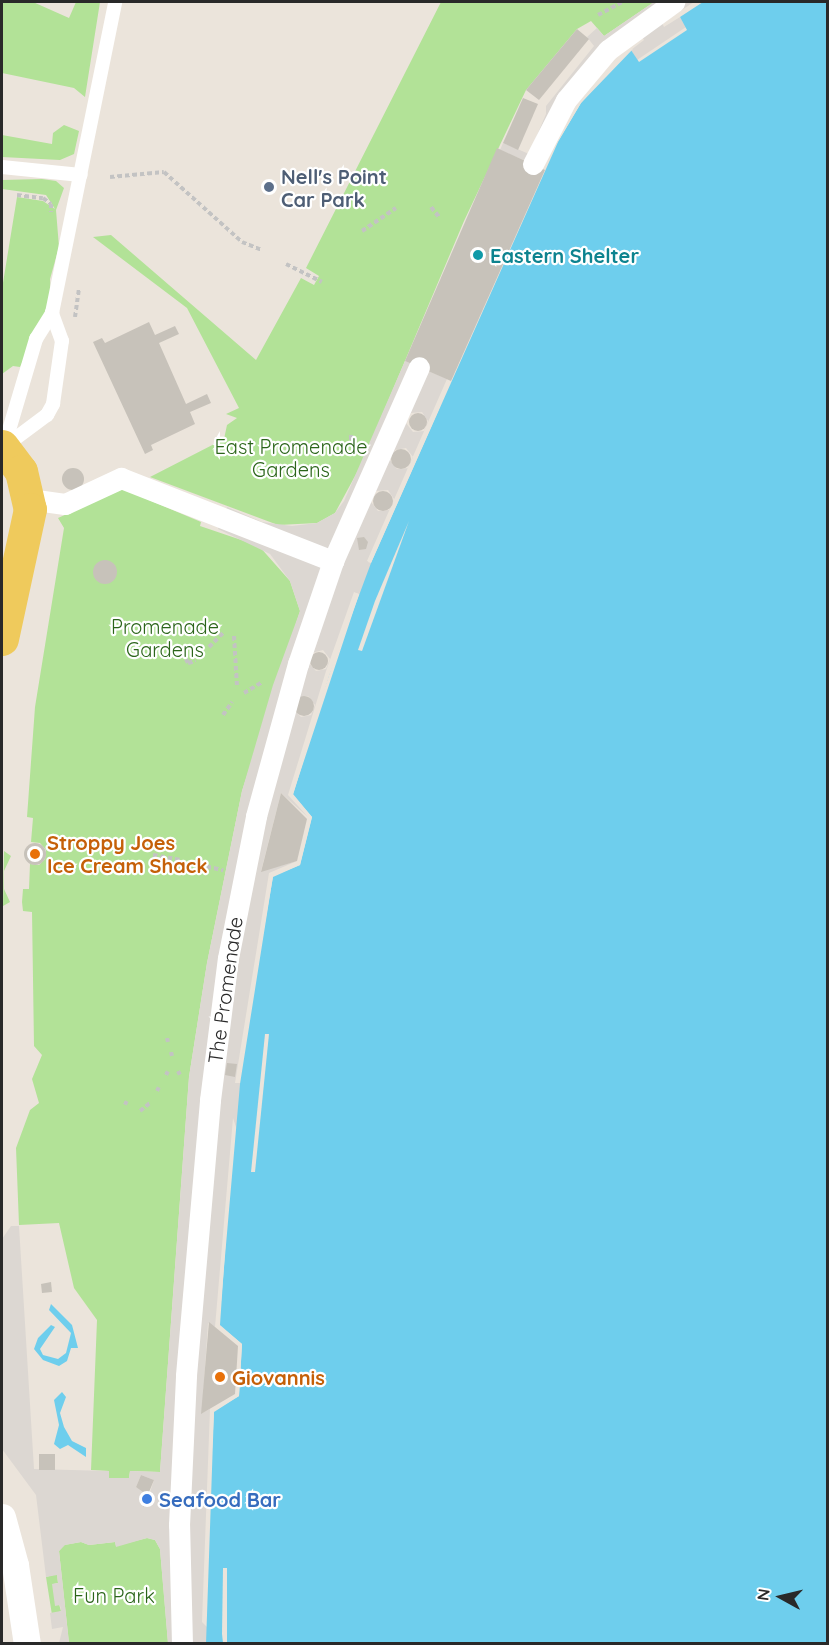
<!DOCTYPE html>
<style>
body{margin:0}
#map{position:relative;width:829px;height:1645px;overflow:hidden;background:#ebe4db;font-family:Quicksand,sans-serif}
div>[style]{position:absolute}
.green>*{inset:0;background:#b2e297}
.plaza>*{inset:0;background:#dcd7d2}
.water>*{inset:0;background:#6eceed}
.pier>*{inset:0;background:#ebe4db}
.building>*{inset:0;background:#c7c2ba}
.round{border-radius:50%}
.path>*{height:4px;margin-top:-2px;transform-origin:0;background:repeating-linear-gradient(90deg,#c3c3c3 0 4.5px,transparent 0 7.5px)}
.service>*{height:14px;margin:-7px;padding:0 7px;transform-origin:7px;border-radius:7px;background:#fff}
.pedestrian>*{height:21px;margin:-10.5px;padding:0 10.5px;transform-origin:10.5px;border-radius:10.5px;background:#fff}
.minor>*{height:27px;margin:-13.5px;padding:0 13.5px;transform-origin:13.5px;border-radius:13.5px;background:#fff}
.primary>*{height:33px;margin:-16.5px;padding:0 16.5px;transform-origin:16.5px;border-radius:16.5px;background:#efca5c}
.dots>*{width:16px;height:16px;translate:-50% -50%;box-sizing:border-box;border:3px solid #fff;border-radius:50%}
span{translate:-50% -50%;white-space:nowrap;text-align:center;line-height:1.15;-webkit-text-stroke:4.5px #fff;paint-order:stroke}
.service-label{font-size:20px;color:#4e5e75;font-weight:700}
.left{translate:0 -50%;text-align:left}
.culture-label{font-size:20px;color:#0d838f;font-weight:700}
.park-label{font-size:20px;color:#2b651a}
.food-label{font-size:20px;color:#c56008;font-weight:700}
.street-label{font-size:20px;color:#292929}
.shop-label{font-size:20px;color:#366cbe;font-weight:700}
.frame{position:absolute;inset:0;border:3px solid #292929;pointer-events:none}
.north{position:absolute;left:751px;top:1567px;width:60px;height:60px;-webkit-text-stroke:4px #fff;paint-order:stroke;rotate:278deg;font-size:16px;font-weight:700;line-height:24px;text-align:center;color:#292929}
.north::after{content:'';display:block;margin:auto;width:21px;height:27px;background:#292929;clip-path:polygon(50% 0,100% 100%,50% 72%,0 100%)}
</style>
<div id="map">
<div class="green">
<i style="clip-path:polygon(2px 2px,33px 2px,69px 18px,76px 2px,100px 2px,85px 97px,74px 88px,2px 73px)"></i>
<i style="clip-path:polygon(441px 2px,654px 2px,604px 36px,591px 21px,577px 29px,526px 90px,464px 221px,361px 465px,335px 513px,317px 523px,278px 525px,150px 477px,224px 439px,227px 425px,237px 418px,226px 414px,239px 408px,187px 308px,93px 237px,111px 235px,256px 360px,301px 278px,314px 285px,319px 276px,306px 268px)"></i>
<i style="clip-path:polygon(64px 125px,79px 131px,74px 154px,60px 160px,2px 157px,2px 135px,52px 144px,53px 133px)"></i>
<i style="clip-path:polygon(42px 179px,56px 181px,64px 188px,56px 210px,59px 247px,50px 279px,51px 305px,20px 367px,13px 366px,2px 374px,2px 289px,17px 197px,43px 201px,55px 209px,46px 195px,2px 189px,2px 180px)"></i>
<i style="clip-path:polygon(123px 489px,201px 522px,200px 526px,259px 546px,290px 581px,300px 611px,242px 791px,207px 963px,189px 1077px,160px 1472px,130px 1471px,129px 1478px,109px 1478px,109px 1471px,91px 1470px,97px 1320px,74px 1288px,59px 1223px,19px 1225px,16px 1148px,30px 1110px,39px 1103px,32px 1079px,42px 1055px,34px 1046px,32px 912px,23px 911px,22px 902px,23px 889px,29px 889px,30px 864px,39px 865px,45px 859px,46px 850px,40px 843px,31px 842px,33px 818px,27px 817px,35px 707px,64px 528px,58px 518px)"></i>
<i style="clip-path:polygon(4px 851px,11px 856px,4px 871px,4px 889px,10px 902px,3px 906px)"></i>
<i style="clip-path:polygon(147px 1538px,155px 1540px,160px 1549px,168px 1643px,69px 1643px,59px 1551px,64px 1545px,81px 1542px,89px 1545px,115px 1542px,116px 1546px)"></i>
<i style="clip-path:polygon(57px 1574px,58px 1583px,53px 1584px,61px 1611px,52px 1615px,46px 1577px)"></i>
</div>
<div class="plaza">
<i style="clip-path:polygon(654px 2px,694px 2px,662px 23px,664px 27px,680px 17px,686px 27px,637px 60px,631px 50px,644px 40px,641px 35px,623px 49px,583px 91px,540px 167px,500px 150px,503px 143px,529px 154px,546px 114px,546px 106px,594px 46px,587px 37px,597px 28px,604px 36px)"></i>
<i style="clip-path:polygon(evenodd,405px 361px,447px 379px,367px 561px,371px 562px,375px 601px,354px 592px,326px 671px,288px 795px,308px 817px,281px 793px,261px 871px,297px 861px,269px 873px,235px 1083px,240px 1083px,251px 1172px,233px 1118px,215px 1327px,208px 1323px,202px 1413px,210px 1409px,202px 1622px,223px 1643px,168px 1643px,160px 1549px,155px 1540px,147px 1538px,116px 1547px,115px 1542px,89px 1545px,81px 1542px,65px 1545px,59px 1551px,69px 1643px,59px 1643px,63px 1627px,52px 1629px,50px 1613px,61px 1611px,60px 1605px,55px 1606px,52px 1584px,58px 1583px,57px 1575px,46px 1577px,36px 1495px,2px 1449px,2px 1239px,11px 1226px,19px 1226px,34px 1469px,109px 1471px,109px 1478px,129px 1478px,130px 1471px,160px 1472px,189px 1077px,207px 963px,242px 791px,273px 685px,300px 611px,290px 581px,270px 554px,218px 529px,227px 507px,262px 522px,292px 526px,317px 523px,335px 513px,344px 501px,405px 361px,422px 412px,428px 421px,424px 431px,413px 432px,406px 423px,411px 413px,422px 412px,405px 361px,406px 448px,413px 457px,408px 468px,397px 469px,390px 460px,395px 450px,406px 448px,405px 361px,388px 490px,394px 499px,389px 510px,378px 511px,371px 502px,376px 491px,388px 490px,405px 361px,323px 650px,330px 659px,326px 669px,316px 671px,309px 663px,312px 653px,323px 650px,405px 361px,308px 696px,315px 705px,311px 715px,301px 717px,293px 709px,297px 698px,308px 696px,405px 361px,141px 1475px,154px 1480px,150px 1492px,136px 1487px,141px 1475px)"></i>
</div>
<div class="water">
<i style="clip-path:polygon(703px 2px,827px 2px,827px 1643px,206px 1644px,214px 1411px,239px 1396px,242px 1344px,219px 1325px,240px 1084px,273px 876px,300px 865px,312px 817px,293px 795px,329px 676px,371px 563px,558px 142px,581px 103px,611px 69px,631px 50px,639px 62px,687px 30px,680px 17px)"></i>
<i style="clip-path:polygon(51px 1304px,72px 1325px,78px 1348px,71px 1348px,67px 1361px,59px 1366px,43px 1360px,34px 1349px,38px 1338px,51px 1325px,55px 1327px,40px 1349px,43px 1355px,58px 1359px,66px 1353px,71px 1333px,49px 1310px)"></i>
<i style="clip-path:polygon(62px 1392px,66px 1397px,60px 1413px,64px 1427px,72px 1441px,86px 1448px,86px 1457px,68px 1445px,60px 1449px,54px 1444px,59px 1425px,54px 1400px)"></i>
</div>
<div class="pier">
<i style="clip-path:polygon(629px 48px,633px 49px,581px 103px,542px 168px,578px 102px)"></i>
<i style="clip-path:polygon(448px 380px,439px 409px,371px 563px,368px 562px)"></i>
<i style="clip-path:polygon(409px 521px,362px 651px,358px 650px,375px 601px)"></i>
<i style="clip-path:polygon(356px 593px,359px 594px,293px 794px,312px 817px,300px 865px,273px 877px,237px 1083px,270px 876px,298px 863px,309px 817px,290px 794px)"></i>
<i style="clip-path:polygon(265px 1034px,269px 1034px,255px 1172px,251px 1172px)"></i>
<i style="clip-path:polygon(234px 1118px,220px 1325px,242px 1344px,239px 1396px,214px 1412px,203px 1622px,211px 1411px,236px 1395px,239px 1345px,216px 1325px)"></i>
<i style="clip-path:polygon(223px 1568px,227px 1568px,227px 1644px,223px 1643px,222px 1634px)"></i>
</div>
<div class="building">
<i style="clip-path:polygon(577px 29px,589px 39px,539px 100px,526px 90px)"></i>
<i style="clip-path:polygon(523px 98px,538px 104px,518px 150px,503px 143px)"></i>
<i style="clip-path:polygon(497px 148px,545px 170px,451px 381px,405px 361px)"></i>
<i style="clip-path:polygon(149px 322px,155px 335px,175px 326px,179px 334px,159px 343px,186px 404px,207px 394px,211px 403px,190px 412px,195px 424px,151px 445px,153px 450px,145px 454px,93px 342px,102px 338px,105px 343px)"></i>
<i class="round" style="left:409px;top:413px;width:18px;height:18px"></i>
<i class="round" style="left:391px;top:449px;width:20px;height:20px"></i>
<i class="round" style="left:62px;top:468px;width:22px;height:22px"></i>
<i class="round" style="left:373px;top:491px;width:20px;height:20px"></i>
<i style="clip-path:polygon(364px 537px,368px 542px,366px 549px,359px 550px,357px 538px)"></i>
<i class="round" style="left:93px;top:560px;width:24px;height:24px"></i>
<i class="round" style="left:310px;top:652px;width:18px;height:18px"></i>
<i class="round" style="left:294px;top:696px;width:20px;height:20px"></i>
<i style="clip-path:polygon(281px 793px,307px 819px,297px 861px,261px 872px)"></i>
<i class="round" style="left:24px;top:843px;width:22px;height:22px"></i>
<i style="clip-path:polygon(227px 1063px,237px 1064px,235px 1077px,225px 1075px)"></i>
<i style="clip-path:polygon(51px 1282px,52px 1292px,42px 1293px,41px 1284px)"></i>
<i style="clip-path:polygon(209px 1322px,238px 1346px,235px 1394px,201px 1414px)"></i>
<i style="clip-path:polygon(39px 1454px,55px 1454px,55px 1470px,39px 1470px)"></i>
<i style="clip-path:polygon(141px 1475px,154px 1480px,149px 1492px,151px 1506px,143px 1507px,143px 1492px,136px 1487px)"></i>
</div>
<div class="path">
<i style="left:598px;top:15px;width:27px;rotate:-28deg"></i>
<i style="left:110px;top:177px;width:54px;rotate:-5.3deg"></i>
<i style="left:164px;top:172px;width:105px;rotate:41.9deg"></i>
<i style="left:242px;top:242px;width:22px;rotate:22deg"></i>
<i style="left:17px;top:195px;width:26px;rotate:7deg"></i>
<i style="left:43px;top:198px;width:10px;rotate:37deg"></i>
<i style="left:51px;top:204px;width:8px;rotate:90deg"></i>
<i style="left:431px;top:207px;width:14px;rotate:51deg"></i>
<i style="left:362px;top:231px;width:41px;rotate:-34.1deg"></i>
<i style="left:286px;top:264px;width:40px;rotate:26.6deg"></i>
<i style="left:75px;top:317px;width:28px;rotate:-82deg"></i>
<i style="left:351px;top:440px;width:6px;rotate:-90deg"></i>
<i style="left:234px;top:636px;width:50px;rotate:86.6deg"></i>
<i style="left:179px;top:646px;width:19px;rotate:62deg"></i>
<i style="left:188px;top:663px;width:8px;rotate:-14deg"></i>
<i style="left:209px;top:647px;width:20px;rotate:-45deg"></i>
<i style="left:244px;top:693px;width:21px;rotate:-31deg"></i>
<i style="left:223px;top:715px;width:16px;rotate:-55deg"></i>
<i style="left:153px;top:855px;width:27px;rotate:10deg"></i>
<i style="left:192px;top:863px;width:32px;rotate:13deg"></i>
<i style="left:167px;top:1038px;width:4px;rotate:76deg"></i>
<i style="left:171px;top:1052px;width:4px;rotate:76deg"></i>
<i style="left:178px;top:1071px;width:4px;rotate:63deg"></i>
<i style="left:166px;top:1075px;width:4px;rotate:-63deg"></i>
<i style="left:157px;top:1091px;width:4px;rotate:-63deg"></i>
<i style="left:124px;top:1102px;width:4px;rotate:27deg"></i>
<i style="left:140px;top:1111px;width:14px;rotate:-39deg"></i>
</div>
<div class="service">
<i style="left:2px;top:167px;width:79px;rotate:5.8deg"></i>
<i style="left:4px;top:447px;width:113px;rotate:-73.5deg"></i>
<i style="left:36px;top:339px;width:31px;rotate:-58deg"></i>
<i style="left:52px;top:313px;width:317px;rotate:-78.5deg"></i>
<i style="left:4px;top:447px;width:54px;rotate:-36.7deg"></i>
<i style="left:47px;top:415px;width:13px;rotate:-61deg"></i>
<i style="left:53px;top:404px;width:64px;rotate:-81.9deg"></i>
<i style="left:62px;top:341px;width:30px;rotate:-110deg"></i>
</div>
<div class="pedestrian">
<i style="left:533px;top:164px;width:72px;rotate:-62.7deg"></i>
<i style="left:566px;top:100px;width:65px;rotate:-50deg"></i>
<i style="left:608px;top:50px;width:82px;rotate:-36deg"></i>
<i style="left:29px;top:499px;width:36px;rotate:8deg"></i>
<i style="left:65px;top:504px;width:62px;rotate:-24.9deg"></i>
<i style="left:121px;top:478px;width:228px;rotate:21.4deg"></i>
<i style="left:182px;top:1644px;width:119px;rotate:-91.4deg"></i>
<i style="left:179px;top:1525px;width:150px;rotate:-87.3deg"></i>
<i style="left:186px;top:1375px;width:276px;rotate:-85deg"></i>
<i style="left:210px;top:1100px;width:143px;rotate:-82.8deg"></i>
<i style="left:228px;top:958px;width:145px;rotate:-78.8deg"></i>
<i style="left:256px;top:816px;width:158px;rotate:-74.6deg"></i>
<i style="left:298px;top:664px;width:109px;rotate:-71.2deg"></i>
<i style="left:333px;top:561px;width:212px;rotate:-66.1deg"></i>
</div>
<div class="minor">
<i style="left:2px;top:1517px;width:50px;rotate:74.8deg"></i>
<i style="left:15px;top:1565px;width:80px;rotate:81.4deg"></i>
</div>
<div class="primary">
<i style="left:2px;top:446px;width:31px;rotate:53deg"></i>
<i style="left:21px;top:471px;width:39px;rotate:77deg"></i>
<i style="left:30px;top:509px;width:133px;rotate:102.2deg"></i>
</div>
<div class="dots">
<i style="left:269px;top:187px;background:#5c6f8a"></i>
<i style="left:478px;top:255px;background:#0f9aa8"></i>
<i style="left:35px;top:854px;background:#e8710a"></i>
<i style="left:220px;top:1377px;background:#e8710a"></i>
<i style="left:147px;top:1499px;background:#3f7fe0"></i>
</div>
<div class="service-label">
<span class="left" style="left:281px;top:188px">Nell's Point<br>Car Park</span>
</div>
<div class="culture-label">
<span class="left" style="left:490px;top:255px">Eastern Shelter</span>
</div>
<div class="park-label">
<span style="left:291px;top:458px">East Promenade<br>Gardens</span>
<span style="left:165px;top:638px">Promenade<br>Gardens</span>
<span style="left:114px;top:1595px">Fun Park</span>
</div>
<div class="food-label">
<span class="left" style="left:47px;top:854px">Stroppy Joes<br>Ice Cream Shack</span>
<span class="left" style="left:232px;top:1377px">Giovannis</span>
</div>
<div class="street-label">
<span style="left:225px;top:990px;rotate:-82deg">The Promenade</span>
</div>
<div class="shop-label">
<span class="left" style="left:159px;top:1499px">Seafood Bar</span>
</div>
<div class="frame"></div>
<div class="north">N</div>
</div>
